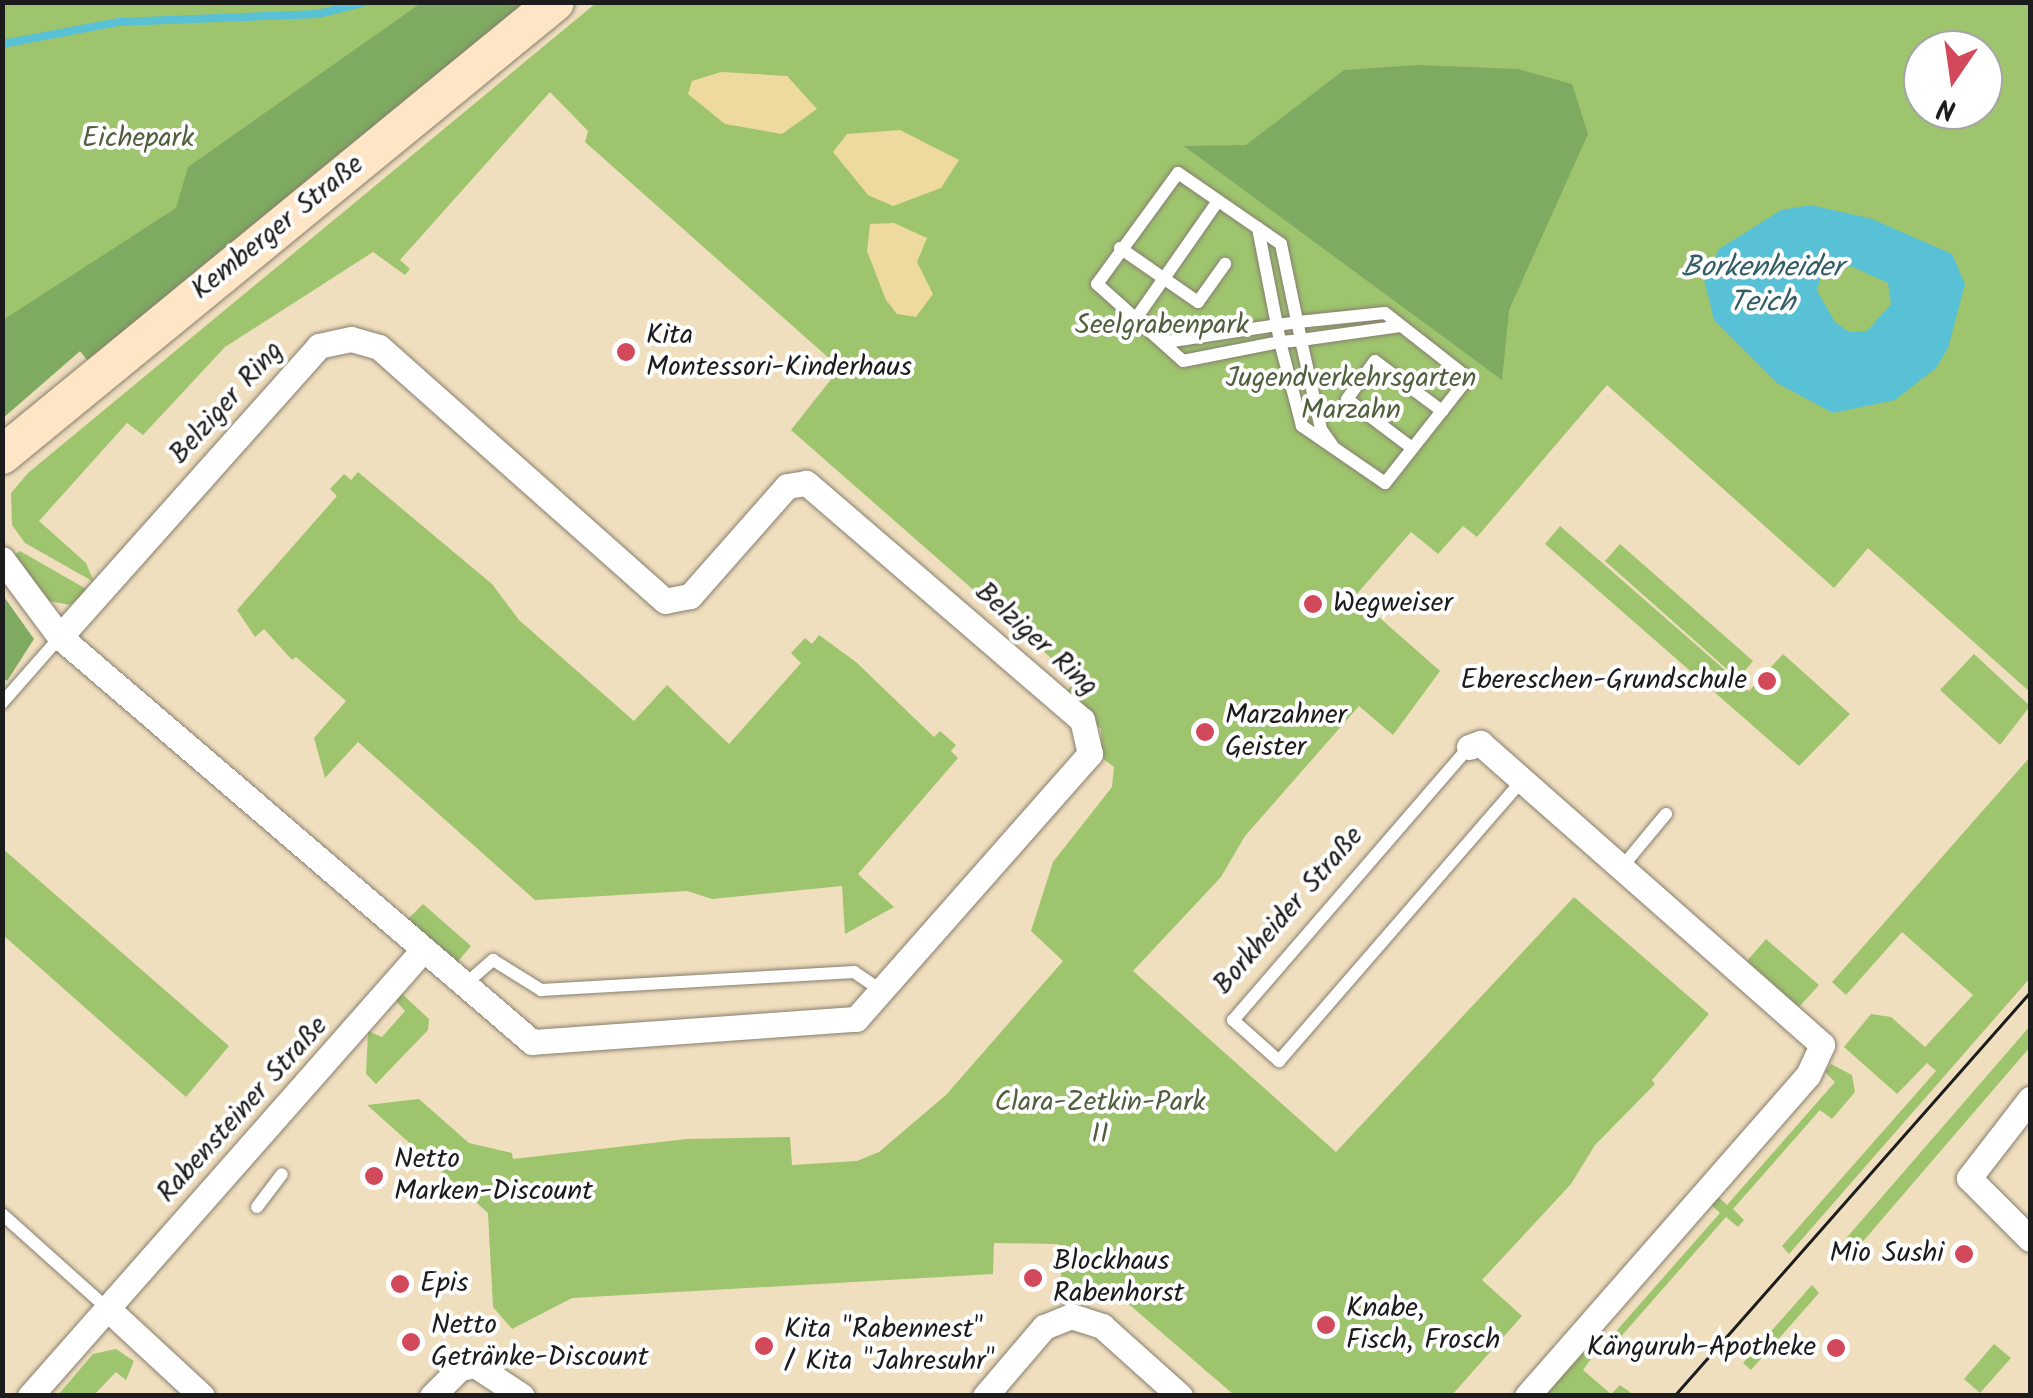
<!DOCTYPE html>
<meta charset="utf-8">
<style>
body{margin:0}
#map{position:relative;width:2033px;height:1398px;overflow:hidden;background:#f0dfbf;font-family:Kalam,sans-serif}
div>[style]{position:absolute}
.green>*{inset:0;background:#9ec46e}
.forest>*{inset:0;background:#7eaa61}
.sand>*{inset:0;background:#eeda9e}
.water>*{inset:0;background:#58c1d5}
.stream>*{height:8px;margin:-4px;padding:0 4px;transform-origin:4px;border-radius:4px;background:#58c1d5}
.roads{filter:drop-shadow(0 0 2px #867e6e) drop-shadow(0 0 2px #867e6e)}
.service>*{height:12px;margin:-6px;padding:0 6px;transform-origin:6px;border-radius:6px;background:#fff}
.minor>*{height:25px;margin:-12.5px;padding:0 12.5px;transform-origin:12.5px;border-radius:12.5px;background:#fff}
.secondary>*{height:38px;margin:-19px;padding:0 19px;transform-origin:19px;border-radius:19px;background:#fde5c5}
.tram>*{height:2.5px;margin:-1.25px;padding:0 1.25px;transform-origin:1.25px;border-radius:1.25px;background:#1c1c1c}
.dots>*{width:28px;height:28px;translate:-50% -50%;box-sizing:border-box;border:5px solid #fff;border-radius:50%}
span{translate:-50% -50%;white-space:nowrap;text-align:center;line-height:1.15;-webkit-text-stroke:8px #fff;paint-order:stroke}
.park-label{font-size:28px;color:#505f3d}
.street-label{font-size:28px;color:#1c1c1c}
.poi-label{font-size:28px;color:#1c1c1c}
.left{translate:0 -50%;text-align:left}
.right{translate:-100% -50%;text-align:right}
.water-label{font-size:30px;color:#345e66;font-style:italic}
.frame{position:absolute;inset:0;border:5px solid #1c1c1c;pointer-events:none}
.north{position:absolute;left:1903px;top:30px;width:100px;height:100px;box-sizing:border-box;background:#fff;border:2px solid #a4a4a4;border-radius:50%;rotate:193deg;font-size:28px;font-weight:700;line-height:40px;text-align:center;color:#1c1c1c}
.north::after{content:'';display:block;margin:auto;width:35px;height:45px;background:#d1495b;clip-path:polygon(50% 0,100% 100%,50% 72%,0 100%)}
</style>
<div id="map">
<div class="green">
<i style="clip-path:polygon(2px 3px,503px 3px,89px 362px,80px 351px,3px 418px)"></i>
<i style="clip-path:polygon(evenodd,596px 3px,2030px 3px,2030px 692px,1868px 548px,1834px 588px,1607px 385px,1477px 537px,1463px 526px,1438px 554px,1411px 532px,1355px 596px,1440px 671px,1393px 735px,1359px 706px,1245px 836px,1221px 877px,1133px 971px,1336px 1152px,1574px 897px,1709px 1014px,1652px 1080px,1655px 1084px,1595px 1145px,1571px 1184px,1482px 1280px,1522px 1316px,1452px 1395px,1234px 1395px,1117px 1294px,1063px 1295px,1058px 1244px,994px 1243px,993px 1274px,572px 1298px,512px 1329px,493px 1307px,488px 1213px,367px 1105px,419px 1099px,469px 1143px,512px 1153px,513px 1159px,687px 1139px,790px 1137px,792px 1165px,857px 1161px,879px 1152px,946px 1095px,1063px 961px,1031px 931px,1053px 862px,1112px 787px,1114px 767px,1102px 758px,1101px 729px,1067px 691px,1076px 680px,791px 430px,840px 368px,585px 142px,588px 131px,550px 92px,400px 260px,410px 269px,405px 275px,373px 252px,225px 347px,143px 435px,127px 423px,39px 521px,86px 563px,94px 582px,25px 543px,12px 525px,11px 493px,28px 473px,596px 3px,1923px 50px,1983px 50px,1983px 110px,1923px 110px,1923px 50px)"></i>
<i style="clip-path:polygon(358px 472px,492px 584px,519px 620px,634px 721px,667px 685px,729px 744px,801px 663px,791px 653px,805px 638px,812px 644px,819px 635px,856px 662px,934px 737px,940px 731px,956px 745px,951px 751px,958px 758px,858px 874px,894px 907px,845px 934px,842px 886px,712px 899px,687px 891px,535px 900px,358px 742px,325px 778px,314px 738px,346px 701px,296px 657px,292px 660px,264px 629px,255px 637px,237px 610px,337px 496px,330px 489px,344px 474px,351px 480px)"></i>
<i style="clip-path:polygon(1560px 526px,1749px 691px,1783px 654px,1850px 714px,1799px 766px,1545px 544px)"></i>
<i style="clip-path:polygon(1620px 544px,1753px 661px,1738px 679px,1605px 561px)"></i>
<i style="clip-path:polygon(20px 551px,88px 590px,70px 605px,49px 601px,13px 556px)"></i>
<i style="clip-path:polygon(1974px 654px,2030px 706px,2000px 745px,1940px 690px)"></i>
<i style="clip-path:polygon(2030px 757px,2030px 978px,1789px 1254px,1782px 1246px,1936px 1071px,1927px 1063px,1897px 1094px,1844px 1047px,1871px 1014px,1891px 1017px,1925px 1047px,1973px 995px,1902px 932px,1846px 995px,1832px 982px)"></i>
<i style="clip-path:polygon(3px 849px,229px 1046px,186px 1097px,3px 935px)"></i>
<i style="clip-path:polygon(423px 904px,471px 946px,455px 965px,405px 922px)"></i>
<i style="clip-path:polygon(1766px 939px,1819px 985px,1799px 1007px,1747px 961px)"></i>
<i style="clip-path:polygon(401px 993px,429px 1019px,428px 1030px,376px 1084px,366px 1074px,368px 1031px,382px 1037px,405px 1011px,395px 1000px)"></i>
<i style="clip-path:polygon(2030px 1026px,2030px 1047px,1847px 1260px,1836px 1250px)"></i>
<i style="clip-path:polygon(1831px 1064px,1852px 1075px,1855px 1092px,1832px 1119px,1820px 1110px,1733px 1209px,1744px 1220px,1738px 1227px,1726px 1217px,1617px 1341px,1627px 1350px,1612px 1354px,1597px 1334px,1600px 1328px,1611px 1337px,1720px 1213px,1709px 1203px,1716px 1195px,1727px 1205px,1835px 1082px,1825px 1072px)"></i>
<i style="clip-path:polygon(1812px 1285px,1819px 1293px,1751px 1370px,1743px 1363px)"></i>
<i style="clip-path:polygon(1994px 1344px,2011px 1358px,1980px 1393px,1964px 1379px)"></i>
<i style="clip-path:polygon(116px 1349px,134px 1361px,126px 1380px,116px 1372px,94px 1395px,58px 1395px,93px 1354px)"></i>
<i style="clip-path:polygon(1580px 1351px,1591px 1359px,1583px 1370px,1611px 1394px,1620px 1385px,1634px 1395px,1542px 1396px)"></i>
</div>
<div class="forest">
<i style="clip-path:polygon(421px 3px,526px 3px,89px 362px,80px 351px,3px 418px,3px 320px,176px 208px,188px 167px)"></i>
<i style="clip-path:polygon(1418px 65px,1518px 69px,1572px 84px,1588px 134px,1509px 310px,1502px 380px,1184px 146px,1246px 145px,1344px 70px)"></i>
<i style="clip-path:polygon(2px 594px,34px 639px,7px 681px,2px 677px)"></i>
</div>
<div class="sand">
<i style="clip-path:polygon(721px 72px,787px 76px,817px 109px,782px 134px,725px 124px,688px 94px,692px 81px)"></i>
<i style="clip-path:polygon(900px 130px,959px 160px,941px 188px,893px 206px,868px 195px,833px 152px,847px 134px)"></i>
<i style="clip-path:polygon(894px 223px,927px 238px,917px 262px,933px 294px,916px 317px,897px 314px,886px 300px,867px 251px,870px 224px)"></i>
</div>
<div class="water">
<i style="clip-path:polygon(evenodd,1811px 205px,1872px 219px,1952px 254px,1965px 284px,1948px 348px,1936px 368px,1895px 400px,1833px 413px,1777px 383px,1714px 320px,1704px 279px,1719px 249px,1781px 210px,1811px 205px,1851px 266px,1888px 283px,1891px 304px,1867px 331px,1849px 332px,1835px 322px,1817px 291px,1821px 274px,1851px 266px)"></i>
</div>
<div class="stream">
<i style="left:2px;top:44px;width:118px;rotate:-10.7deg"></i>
<i style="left:118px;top:22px;width:200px;rotate:-2.3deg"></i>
<i style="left:318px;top:14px;width:49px;rotate:-14deg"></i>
</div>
<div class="roads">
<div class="service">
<i style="left:1120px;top:248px;width:95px;rotate:34.7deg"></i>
<i style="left:1198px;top:302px;width:47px;rotate:-54.6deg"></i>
<i style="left:1137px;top:317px;width:141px;rotate:-55.1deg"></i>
<i style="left:1166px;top:342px;width:112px;rotate:-8.7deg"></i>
<i style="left:1277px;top:325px;width:21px;rotate:-8deg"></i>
<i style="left:1298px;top:322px;width:87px;rotate:-5.9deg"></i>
<i style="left:1385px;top:313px;width:105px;rotate:38.1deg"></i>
<i style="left:1468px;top:378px;width:134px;rotate:128.3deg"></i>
<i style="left:1385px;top:483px;width:101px;rotate:-145.5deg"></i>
<i style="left:1302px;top:426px;width:87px;rotate:-104.7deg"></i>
<i style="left:1280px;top:342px;width:17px;rotate:-100deg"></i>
<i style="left:1277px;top:325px;width:99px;rotate:-101.1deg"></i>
<i style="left:1332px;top:445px;width:19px;rotate:-125deg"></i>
<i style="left:1321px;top:429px;width:91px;rotate:-102.7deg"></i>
<i style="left:1301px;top:340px;width:98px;rotate:-101.8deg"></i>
<i style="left:1281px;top:244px;width:125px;rotate:-145.4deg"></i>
<i style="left:1178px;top:173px;width:137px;rotate:126.1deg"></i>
<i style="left:1097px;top:284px;width:115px;rotate:41.8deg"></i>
<i style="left:1183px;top:361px;width:99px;rotate:-11.1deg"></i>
<i style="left:1280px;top:342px;width:21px;rotate:-5deg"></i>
<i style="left:1301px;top:340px;width:100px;rotate:-8deg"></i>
<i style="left:1412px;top:448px;width:81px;rotate:-143deg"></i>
<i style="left:1347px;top:399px;width:47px;rotate:-53.6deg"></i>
<i style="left:1375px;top:361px;width:84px;rotate:36.7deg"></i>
<i style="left:2px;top:703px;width:88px;rotate:-48.7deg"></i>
<i style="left:1469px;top:747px;width:361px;rotate:130.8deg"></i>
<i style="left:1233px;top:1020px;width:62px;rotate:41.7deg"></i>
<i style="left:1279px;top:1061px;width:371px;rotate:-49.1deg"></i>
<i style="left:1622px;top:867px;width:69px;rotate:-50.3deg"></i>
<i style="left:463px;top:986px;width:40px;rotate:-41deg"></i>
<i style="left:493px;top:960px;width:57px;rotate:32deg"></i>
<i style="left:541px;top:990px;width:314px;rotate:-3.3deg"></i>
<i style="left:854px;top:972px;width:34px;rotate:34deg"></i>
<i style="left:257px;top:1207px;width:41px;rotate:-52.9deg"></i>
<i style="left:2px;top:1214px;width:142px;rotate:41.9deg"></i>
</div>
<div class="minor">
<i style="left:2px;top:559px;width:97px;rotate:53.4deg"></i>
<i style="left:60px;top:637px;width:622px;rotate:40.63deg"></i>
<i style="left:532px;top:1042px;width:325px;rotate:-4.1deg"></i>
<i style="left:856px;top:1019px;width:354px;rotate:-48.6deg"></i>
<i style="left:1090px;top:754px;width:35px;rotate:-103deg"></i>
<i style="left:1082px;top:720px;width:364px;rotate:-139.3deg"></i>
<i style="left:806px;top:483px;width:19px;rotate:171deg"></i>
<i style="left:787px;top:486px;width:147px;rotate:131.4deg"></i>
<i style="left:690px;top:596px;width:25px;rotate:169deg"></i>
<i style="left:665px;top:601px;width:383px;rotate:-138.4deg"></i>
<i style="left:379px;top:347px;width:29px;rotate:-164deg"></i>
<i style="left:351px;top:339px;width:33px;rotate:168deg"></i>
<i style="left:319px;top:346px;width:390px;rotate:131.7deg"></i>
<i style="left:1469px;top:747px;width:12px;rotate:-20deg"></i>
<i style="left:1480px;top:743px;width:456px;rotate:41.4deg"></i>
<i style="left:1822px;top:1045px;width:33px;rotate:115deg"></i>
<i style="left:1808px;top:1075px;width:427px;rotate:131.2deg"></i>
<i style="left:2030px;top:1099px;width:100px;rotate:127.7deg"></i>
<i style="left:1969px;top:1178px;width:86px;rotate:45deg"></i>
<i style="left:108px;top:1309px;width:128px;rotate:42.8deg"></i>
<i style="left:30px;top:1396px;width:593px;rotate:-48.62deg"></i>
<i style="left:432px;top:1396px;width:40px;rotate:-45deg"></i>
<i style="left:460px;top:1368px;width:15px;rotate:-11deg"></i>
<i style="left:475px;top:1365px;width:56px;rotate:33.4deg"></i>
<i style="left:985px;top:1396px;width:91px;rotate:-49.5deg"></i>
<i style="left:1044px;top:1327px;width:29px;rotate:-22deg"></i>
<i style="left:1071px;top:1316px;width:33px;rotate:18deg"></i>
<i style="left:1102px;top:1326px;width:105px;rotate:41.9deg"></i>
</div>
<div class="secondary">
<i style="left:2px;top:455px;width:715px;rotate:-39.32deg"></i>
</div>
</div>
<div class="tram">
<i style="left:1674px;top:1396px;width:538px;rotate:-48.61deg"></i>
</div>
<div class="dots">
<i style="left:626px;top:352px;background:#d1495b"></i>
<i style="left:1313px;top:604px;background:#d1495b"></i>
<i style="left:1767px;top:681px;background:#d1495b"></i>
<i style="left:1205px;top:732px;background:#d1495b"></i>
<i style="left:374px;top:1176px;background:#d1495b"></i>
<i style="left:1964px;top:1254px;background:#d1495b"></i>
<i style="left:1033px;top:1278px;background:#d1495b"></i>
<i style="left:400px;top:1284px;background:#d1495b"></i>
<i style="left:1326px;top:1325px;background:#d1495b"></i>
<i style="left:411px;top:1342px;background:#d1495b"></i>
<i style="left:764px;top:1346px;background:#d1495b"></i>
<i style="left:1836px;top:1348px;background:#d1495b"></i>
</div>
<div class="park-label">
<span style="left:138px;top:139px">Eichepark</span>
<span style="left:1162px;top:326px">Seelgrabenpark</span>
<span style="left:1351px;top:395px">Jugendverkehrsgarten<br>Marzahn</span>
<span style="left:1100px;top:1119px">Clara-Zetkin-Park<br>II</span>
</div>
<div class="street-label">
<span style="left:278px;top:228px;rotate:-39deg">Kemberger Straße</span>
<span style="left:227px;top:403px;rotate:-48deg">Belziger Ring</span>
<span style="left:1036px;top:640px;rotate:42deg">Belziger Ring</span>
<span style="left:1289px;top:911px;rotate:-49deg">Borkheider Straße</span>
<span style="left:243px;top:1110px;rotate:-48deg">Rabensteiner Straße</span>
</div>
<div class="poi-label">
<span class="left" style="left:646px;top:352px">Kita<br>Montessori-Kinderhaus</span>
<span class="left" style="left:1333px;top:604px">Wegweiser</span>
<span class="right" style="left:1747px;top:681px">Ebereschen-Grundschule</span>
<span class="left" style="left:1225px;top:732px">Marzahner<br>Geister</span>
<span class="left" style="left:394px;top:1176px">Netto<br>Marken-Discount</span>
<span class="right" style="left:1944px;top:1254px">Mio Sushi</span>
<span class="left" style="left:1053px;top:1278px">Blockhaus<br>Rabenhorst</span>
<span class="left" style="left:420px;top:1284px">Epis</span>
<span class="left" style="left:1346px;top:1325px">Knabe,<br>Fisch, Frosch</span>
<span class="left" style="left:431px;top:1342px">Netto<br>Getränke-Discount</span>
<span class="left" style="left:784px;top:1346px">Kita "Rabennest"<br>/ Kita "Jahresuhr"</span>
<span class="right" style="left:1816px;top:1348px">Känguruh-Apotheke</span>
</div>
<div class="water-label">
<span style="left:1762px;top:285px">Borkenheider<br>Teich</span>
</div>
<div class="frame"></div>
<div class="north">N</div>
</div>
